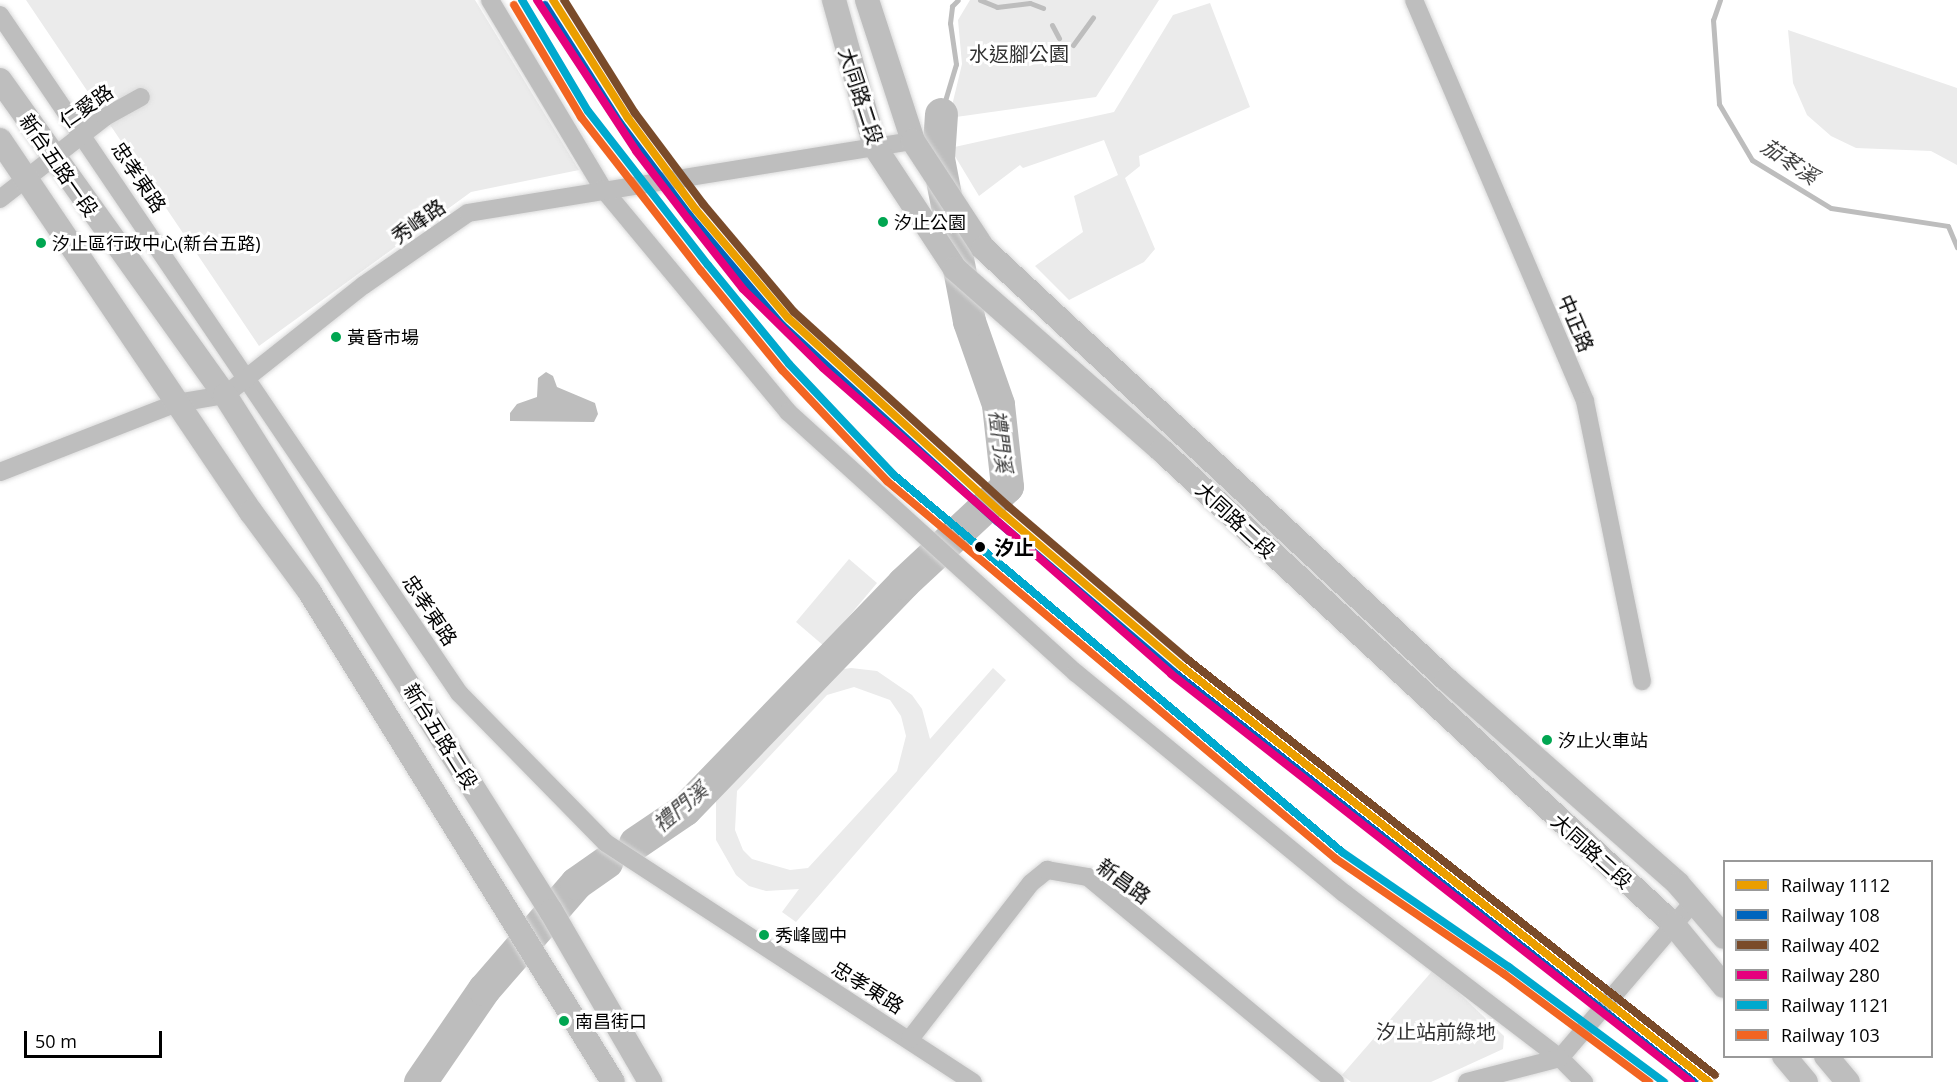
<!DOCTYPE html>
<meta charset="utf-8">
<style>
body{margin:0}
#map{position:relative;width:1957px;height:1082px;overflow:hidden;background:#fff;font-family:"Open Sans","Noto Sans TC",sans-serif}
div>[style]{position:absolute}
.green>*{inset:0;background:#ebebeb}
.water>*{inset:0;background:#bdbdbd}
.stream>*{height:5px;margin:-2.5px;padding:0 2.5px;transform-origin:2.5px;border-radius:2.5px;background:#bdbdbd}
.river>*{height:33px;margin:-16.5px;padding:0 16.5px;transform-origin:16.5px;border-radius:16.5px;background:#bdbdbd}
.roads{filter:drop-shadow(0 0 2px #dbdbdb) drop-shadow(0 0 2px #dbdbdb)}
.minor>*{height:18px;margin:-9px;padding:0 9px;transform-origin:9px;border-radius:9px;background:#bebebe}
.major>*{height:24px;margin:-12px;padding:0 12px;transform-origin:12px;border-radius:12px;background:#bebebe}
.rail-1>*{height:8px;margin:-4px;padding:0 4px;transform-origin:4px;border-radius:4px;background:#eb9e00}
.rail-2>*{height:8px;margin:-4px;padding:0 4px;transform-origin:4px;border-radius:4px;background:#0065bd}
.rail-3>*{height:8px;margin:-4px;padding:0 4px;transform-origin:4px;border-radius:4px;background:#7a4b2a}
.rail-4>*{height:8px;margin:-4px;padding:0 4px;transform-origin:4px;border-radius:4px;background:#e5007d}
.rail-5>*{height:8px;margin:-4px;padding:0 4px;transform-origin:4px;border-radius:4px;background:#00a9ce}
.rail-6>*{height:8px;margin:-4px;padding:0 4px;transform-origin:4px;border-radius:4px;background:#f26522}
.dots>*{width:16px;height:16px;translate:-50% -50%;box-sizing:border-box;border:3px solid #fff;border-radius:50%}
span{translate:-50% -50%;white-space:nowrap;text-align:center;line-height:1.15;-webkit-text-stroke:6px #fff;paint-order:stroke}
.bus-label{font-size:18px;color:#000}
.left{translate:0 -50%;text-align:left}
.park-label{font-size:20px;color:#313131}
.street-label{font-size:20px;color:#000}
.stop-label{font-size:20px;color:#000;font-weight:700}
.water-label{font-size:21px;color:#424242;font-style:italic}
.legend{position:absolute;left:1723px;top:860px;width:210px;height:198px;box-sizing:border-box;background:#fff;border:2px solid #999;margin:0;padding:8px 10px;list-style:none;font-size:18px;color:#000}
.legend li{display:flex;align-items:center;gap:12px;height:30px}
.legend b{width:30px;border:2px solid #999}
.scale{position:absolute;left:24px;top:1031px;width:138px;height:27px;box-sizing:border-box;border:3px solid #000;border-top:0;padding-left:8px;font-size:18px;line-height:21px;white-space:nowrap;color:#000;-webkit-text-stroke:4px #fff;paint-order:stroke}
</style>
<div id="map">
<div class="green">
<i style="clip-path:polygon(26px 0,475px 0,579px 170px,471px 192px,259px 346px)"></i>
<i style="clip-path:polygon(970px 0,1159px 0,1096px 97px,949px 118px,962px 64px,958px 20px)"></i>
<i style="clip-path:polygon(1210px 3px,1250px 107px,1139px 156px,1140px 166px,1125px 178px,1155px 249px,1144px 262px,1069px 300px,1035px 266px,1083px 232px,1074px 196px,1118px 175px,1104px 140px,1023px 168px,1020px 165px,979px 196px,950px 148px,1114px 112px,1173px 15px)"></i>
<i style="clip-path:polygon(1788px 30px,1957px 88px,1957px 165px,1931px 151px,1856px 148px,1831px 136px,1807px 115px,1793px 83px)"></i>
<i style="clip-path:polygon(849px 559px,877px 583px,824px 646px,796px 622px)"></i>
<i style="clip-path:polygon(evenodd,851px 668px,877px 671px,912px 695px,922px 709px,930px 739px,993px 668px,1006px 680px,796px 922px,782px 912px,799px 889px,766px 891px,749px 886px,736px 875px,716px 840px,716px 801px,720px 784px,814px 680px,829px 671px,851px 668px,854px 687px,890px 700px,901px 716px,906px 736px,897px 771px,808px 868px,790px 870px,752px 859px,743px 850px,735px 830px,737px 791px,827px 695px,854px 687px)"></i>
<i style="clip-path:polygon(1434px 969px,1504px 1036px,1503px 1049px,1431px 1082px,1351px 1082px,1342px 1075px)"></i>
</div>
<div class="water">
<i style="clip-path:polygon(546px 372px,553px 376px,557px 387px,595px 403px,598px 414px,594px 422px,510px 421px,510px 413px,517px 404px,537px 397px,538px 378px)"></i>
</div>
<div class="stream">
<i style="left:980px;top:0;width:18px;rotate:22deg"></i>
<i style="left:997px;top:7px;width:33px;rotate:-7deg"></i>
<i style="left:1030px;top:3px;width:14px;rotate:21deg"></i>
<i style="left:1720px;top:0;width:21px;rotate:109deg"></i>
<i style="left:1713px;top:20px;width:84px;rotate:85.9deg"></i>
<i style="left:1719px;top:104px;width:65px;rotate:59.5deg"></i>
<i style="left:1752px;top:160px;width:92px;rotate:31.3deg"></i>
<i style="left:1831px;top:208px;width:118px;rotate:8.7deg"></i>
<i style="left:1948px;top:226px;width:23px;rotate:67deg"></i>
<i style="left:1052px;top:25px;width:15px;rotate:62deg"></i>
<i style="left:1073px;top:45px;width:34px;rotate:-54deg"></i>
<i style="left:941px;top:114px;width:52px;rotate:-73.3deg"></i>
<i style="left:956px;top:64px;width:41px;rotate:-98.3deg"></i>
<i style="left:950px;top:23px;width:17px;rotate:-83deg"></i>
<i style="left:952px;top:6px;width:8px;rotate:-45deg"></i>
</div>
<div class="river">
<i style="left:635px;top:843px;width:60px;rotate:-34.2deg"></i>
<i style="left:685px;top:809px;width:314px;rotate:-46deg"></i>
<i style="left:903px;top:583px;width:142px;rotate:-43deg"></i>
<i style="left:1007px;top:486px;width:82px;rotate:-96.3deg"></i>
<i style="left:998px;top:404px;width:88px;rotate:-109.3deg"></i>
<i style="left:969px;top:321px;width:166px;rotate:-100.8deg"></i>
<i style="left:938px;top:158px;width:44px;rotate:-86.1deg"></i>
<i style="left:420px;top:1082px;width:113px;rotate:-55.5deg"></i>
<i style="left:484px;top:989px;width:140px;rotate:-49deg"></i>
<i style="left:576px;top:883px;width:37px;rotate:-35deg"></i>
</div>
<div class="roads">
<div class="minor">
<i style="left:490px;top:0;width:220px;rotate:59.1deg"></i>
<i style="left:603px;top:189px;width:290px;rotate:50.3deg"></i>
<i style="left:788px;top:412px;width:389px;rotate:42.2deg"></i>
<i style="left:1076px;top:673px;width:347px;rotate:39.4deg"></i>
<i style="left:1344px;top:893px;width:272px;rotate:37.4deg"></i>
<i style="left:1560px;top:1058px;width:34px;rotate:45deg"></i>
<i style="left:1414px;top:0;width:436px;rotate:66.9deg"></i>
<i style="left:1585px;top:401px;width:286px;rotate:78.5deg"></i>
<i style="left:0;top:15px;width:819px;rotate:55.9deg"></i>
<i style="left:459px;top:693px;width:210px;rotate:45.6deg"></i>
<i style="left:606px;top:843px;width:438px;rotate:33.1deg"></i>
<i style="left:0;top:199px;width:133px;rotate:-38deg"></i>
<i style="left:105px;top:117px;width:41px;rotate:-29.1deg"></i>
<i style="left:0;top:472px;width:190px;rotate:-21.3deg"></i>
<i style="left:177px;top:403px;width:49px;rotate:-9.5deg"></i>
<i style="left:225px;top:395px;width:177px;rotate:-38.4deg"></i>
<i style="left:364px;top:285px;width:126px;rotate:-34.7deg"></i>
<i style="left:468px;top:213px;width:451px;rotate:-9.2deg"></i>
<i style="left:910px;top:1039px;width:197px;rotate:-52.2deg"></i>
<i style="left:1031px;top:883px;width:21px;rotate:-39deg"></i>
<i style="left:1047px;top:870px;width:42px;rotate:9.7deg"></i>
<i style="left:1088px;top:877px;width:321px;rotate:39.7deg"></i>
<i style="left:1560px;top:1058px;width:206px;rotate:-49.5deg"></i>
<i style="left:1467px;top:1082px;width:96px;rotate:-14.5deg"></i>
</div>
<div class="major">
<i style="left:834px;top:0;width:153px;rotate:74.4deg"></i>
<i style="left:875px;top:147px;width:146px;rotate:56.7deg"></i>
<i style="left:955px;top:269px;width:274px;rotate:41.3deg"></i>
<i style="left:1161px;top:450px;width:698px;rotate:42.79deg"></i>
<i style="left:1673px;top:924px;width:80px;rotate:50.6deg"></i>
<i style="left:867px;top:0;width:148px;rotate:71.9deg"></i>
<i style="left:913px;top:141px;width:128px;rotate:56.8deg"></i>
<i style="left:983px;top:248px;width:634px;rotate:42.95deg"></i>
<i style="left:1447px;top:680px;width:308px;rotate:41.4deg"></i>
<i style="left:1678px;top:884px;width:70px;rotate:49deg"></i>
<i style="left:0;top:80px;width:387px;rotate:54.5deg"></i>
<i style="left:225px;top:395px;width:610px;rotate:57.72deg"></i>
<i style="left:551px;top:911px;width:198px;rotate:59.9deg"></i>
<i style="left:0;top:140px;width:449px;rotate:56deg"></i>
<i style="left:251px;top:512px;width:98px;rotate:53.7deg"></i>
<i style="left:309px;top:591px;width:577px;rotate:58.24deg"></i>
<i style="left:1784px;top:1056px;width:34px;rotate:50deg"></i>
<i style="left:1826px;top:1056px;width:34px;rotate:50deg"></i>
</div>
</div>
<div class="rail-1">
<i style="left:553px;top:0;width:140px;rotate:57.6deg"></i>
<i style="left:628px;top:118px;width:114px;rotate:53.5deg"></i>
<i style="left:696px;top:210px;width:142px;rotate:49.6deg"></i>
<i style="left:788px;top:318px;width:291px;rotate:42.4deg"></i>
<i style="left:1003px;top:514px;width:234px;rotate:40.5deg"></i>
<i style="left:1181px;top:666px;width:672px;rotate:38.23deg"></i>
</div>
<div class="rail-2">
<i style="left:545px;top:5px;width:140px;rotate:57.6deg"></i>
<i style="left:620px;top:123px;width:115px;rotate:53.1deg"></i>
<i style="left:689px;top:215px;width:144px;rotate:49.8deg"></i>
<i style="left:782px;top:325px;width:291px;rotate:42.4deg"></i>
<i style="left:997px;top:521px;width:234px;rotate:40.5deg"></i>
<i style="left:1175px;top:673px;width:661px;rotate:38.24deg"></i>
</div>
<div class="rail-3">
<i style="left:564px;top:0;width:133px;rotate:57.9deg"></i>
<i style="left:635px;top:113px;width:114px;rotate:53.2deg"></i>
<i style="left:703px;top:204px;width:141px;rotate:49.9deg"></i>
<i style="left:794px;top:312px;width:290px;rotate:42.2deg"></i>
<i style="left:1009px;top:507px;width:234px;rotate:40.5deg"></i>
<i style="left:1187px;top:659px;width:672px;rotate:38.23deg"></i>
</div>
<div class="rail-4">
<i style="left:537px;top:0;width:181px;rotate:56.7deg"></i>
<i style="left:636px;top:151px;width:86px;rotate:52.6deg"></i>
<i style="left:688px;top:219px;width:89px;rotate:51.8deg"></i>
<i style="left:743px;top:289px;width:112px;rotate:44.6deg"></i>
<i style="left:823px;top:368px;width:463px;rotate:41.3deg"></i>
<i style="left:1171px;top:674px;width:661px;rotate:38.12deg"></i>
</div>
<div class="rail-5">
<i style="left:522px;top:0;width:129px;rotate:59.3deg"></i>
<i style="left:588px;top:111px;width:195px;rotate:52.1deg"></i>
<i style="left:708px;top:265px;width:128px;rotate:50.7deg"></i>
<i style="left:789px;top:364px;width:153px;rotate:46.6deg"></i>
<i style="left:894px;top:475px;width:586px;rotate:40.08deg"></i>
<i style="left:1342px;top:852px;width:203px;rotate:34.6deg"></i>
<i style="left:1509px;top:967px;width:193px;rotate:36.6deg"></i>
</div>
<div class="rail-6">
<i style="left:514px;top:5px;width:131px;rotate:59.1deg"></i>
<i style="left:581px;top:117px;width:195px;rotate:52.1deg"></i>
<i style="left:701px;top:271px;width:128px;rotate:50.7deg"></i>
<i style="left:782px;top:370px;width:153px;rotate:46.6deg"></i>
<i style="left:887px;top:481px;width:587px;rotate:40.09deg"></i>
<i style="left:1336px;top:859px;width:204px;rotate:34.4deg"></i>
<i style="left:1504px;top:974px;width:181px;rotate:36.7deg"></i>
</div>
<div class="dots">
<i style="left:883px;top:222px;background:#00a651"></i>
<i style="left:41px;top:243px;background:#00a651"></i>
<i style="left:336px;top:337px;background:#00a651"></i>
<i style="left:980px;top:547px;background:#000"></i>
<i style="left:1547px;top:740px;background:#00a651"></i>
<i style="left:764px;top:935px;background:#00a651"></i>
<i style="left:564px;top:1021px;background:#00a651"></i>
</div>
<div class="bus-label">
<span class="left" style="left:894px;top:222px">汐止公園</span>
<span class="left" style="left:52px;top:243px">汐止區行政中心(新台五路)</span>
<span class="left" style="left:347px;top:337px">黃昏市場</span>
<span class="left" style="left:1558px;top:740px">汐止火車站</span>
<span class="left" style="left:775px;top:935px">秀峰國中</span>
<span class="left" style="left:575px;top:1021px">南昌街口</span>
</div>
<div class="park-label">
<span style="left:1019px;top:53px">水返腳公園</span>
<span style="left:1436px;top:1031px">汐止站前綠地</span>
</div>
<div class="street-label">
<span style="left:861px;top:96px;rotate:72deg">大同路二段</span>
<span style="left:86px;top:106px;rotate:-35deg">仁愛路</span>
<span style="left:59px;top:165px;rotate:55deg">新台五路一段</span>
<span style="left:139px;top:177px;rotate:56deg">忠孝東路</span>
<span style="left:418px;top:221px;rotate:-35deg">秀峰路</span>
<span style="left:1576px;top:323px;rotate:67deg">中正路</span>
<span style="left:1236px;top:520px;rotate:43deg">大同路二段</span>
<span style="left:430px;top:610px;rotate:56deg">忠孝東路</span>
<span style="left:441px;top:736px;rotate:58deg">新台五路二段</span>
<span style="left:1592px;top:851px;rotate:42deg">大同路二段</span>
<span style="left:1124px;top:881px;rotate:36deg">新昌路</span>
<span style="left:868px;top:987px;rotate:32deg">忠孝東路</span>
</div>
<div class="stop-label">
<span class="left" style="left:994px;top:547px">汐止</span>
</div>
<div class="water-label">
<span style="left:1790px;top:161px;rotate:34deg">茄苳溪</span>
<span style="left:1001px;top:441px;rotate:83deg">禮門溪</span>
<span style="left:680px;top:807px;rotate:-40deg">禮門溪</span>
</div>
<ul class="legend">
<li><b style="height:8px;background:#eb9e00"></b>Railway 1112</li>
<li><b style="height:8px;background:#0065bd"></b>Railway 108</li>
<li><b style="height:8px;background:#7a4b2a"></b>Railway 402</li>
<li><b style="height:8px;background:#e5007d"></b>Railway 280</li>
<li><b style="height:8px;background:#00a9ce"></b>Railway 1121</li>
<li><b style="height:8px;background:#f26522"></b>Railway 103</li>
</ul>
<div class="scale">50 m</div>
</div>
